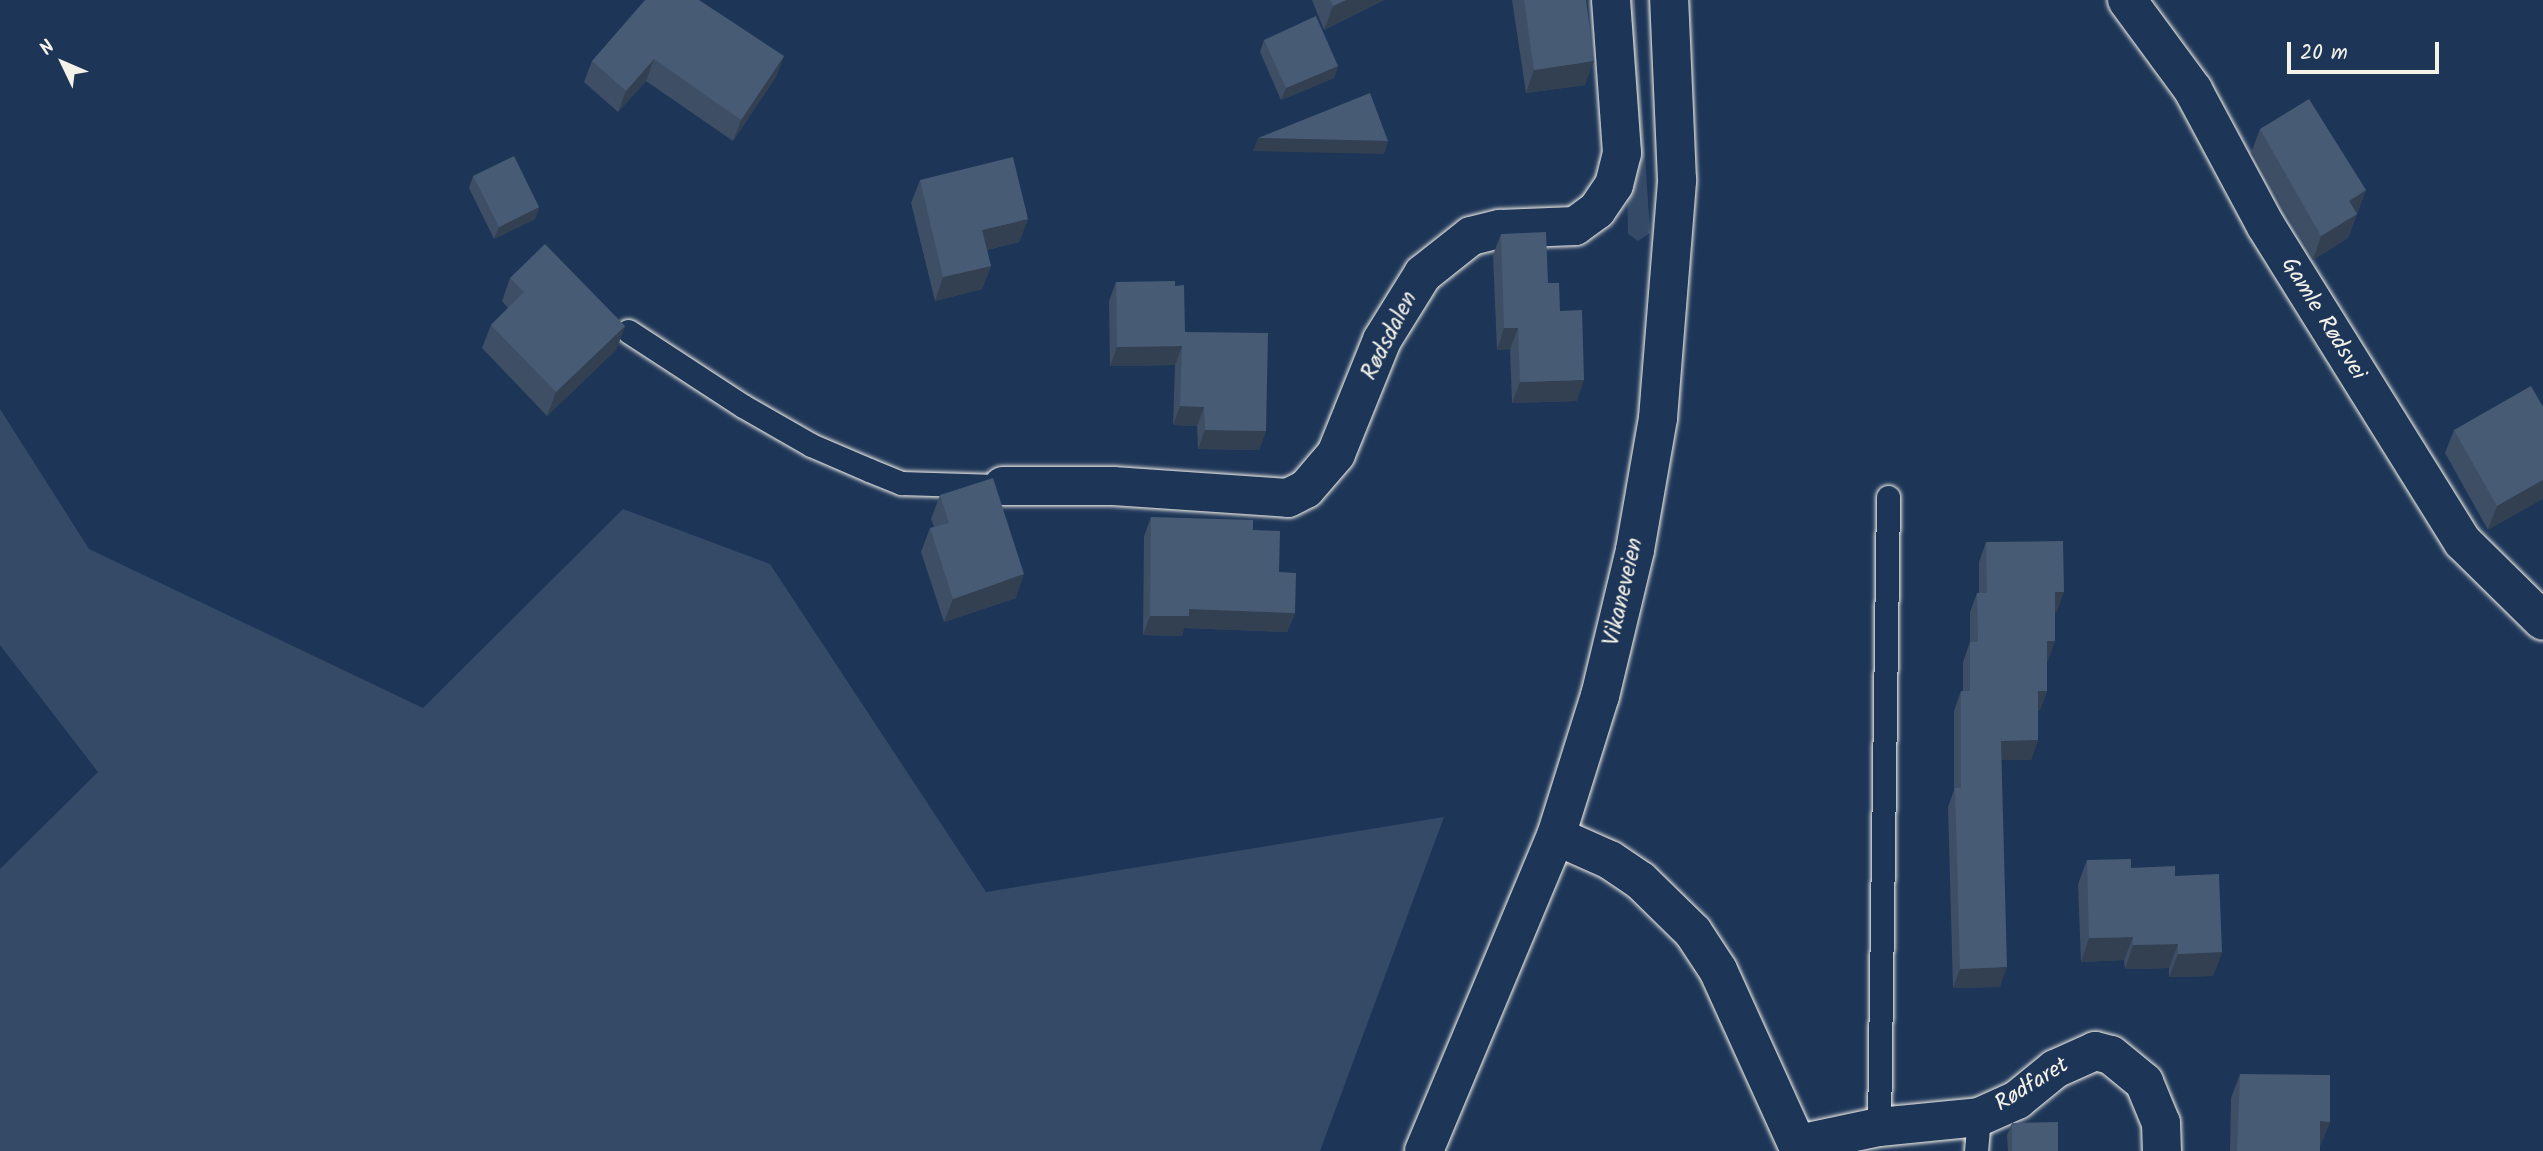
<!DOCTYPE html>
<meta charset="utf-8">
<style>
body{margin:0}
#map{position:relative;width:2543px;height:1151px;overflow:hidden;background:#1d3557;font-family:Kalam,sans-serif}
div>[style]{position:absolute}
.green>*{inset:0;background:#354a67}
.roads{filter:drop-shadow(0 0 2px #f4f1e8) drop-shadow(0 0 2px #f4f1e8)}
.service>*{height:23px;margin:-11.5px;padding:0 11.5px;transform-origin:11.5px;border-radius:11.5px;background:#1d3557}
.minor>*{height:38px;margin:-19px;padding:0 19px;transform-origin:19px;border-radius:19px;background:#1d3557}
.primary>*{height:38px;margin:-19px;padding:0 19px;transform-origin:19px;border-radius:19px;background:#1d3557}
.wall>*{inset:0;background:#3e4e64}
.shaded-wall>*{inset:0;background:#324051}
.building>*{inset:0;background:#485b74}
span{translate:-50% -50%;white-space:nowrap;text-align:center;line-height:1.15;-webkit-text-stroke:6px #1d3557;paint-order:stroke}
.street-label{font-size:23px;color:#f4f1e8}
.north{position:absolute;left:28px;top:28px;width:70px;height:70px;-webkit-text-stroke:5px #1d3557;paint-order:stroke;rotate:314deg;font-size:19px;font-weight:700;line-height:28px;text-align:center;color:#f4f1e8}
.north::after{content:'';display:block;margin:auto;width:24px;height:32px;background:#f4f1e8;clip-path:polygon(50% 0,100% 100%,50% 72%,0 100%)}
.scale{position:absolute;left:2287px;top:42px;width:152px;height:32px;box-sizing:border-box;border:4px solid #f4f1e8;border-top:0;padding-left:9px;font-size:21px;line-height:24px;white-space:nowrap;color:#f4f1e8;-webkit-text-stroke:5px #1d3557;paint-order:stroke}
</style>
<div id="map">
<div class="green">
<i style="clip-path:polygon(1623px 0,1635px 0,1650px 233px,1638px 241px,1628px 234px)"></i>
<i style="clip-path:polygon(0 409px,89px 549px,423px 708px,623px 509px,770px 564px,986px 892px,1444px 817px,1320px 1151px,0 1151px,0 869px,98px 772px,0 645px)"></i>
</div>
<div class="roads">
<div class="service">
<i style="left:628px;top:331px;width:137px;rotate:33.1deg"></i>
<i style="left:743px;top:406px;width:78px;rotate:29.8deg"></i>
<i style="left:811px;top:445px;width:63px;rotate:23.3deg"></i>
<i style="left:869px;top:470px;width:35px;rotate:22deg"></i>
<i style="left:901px;top:483px;width:96px;rotate:1.8deg"></i>
<i style="left:1879px;top:1127px;width:630px;rotate:-89.18deg"></i>
<i style="left:1976px;top:1151px;width:34px;rotate:-85deg"></i>
</div>
<div class="minor">
<i style="left:2127px;top:0;width:112px;rotate:53.7deg"></i>
<i style="left:2193px;top:90px;width:154px;rotate:61.8deg"></i>
<i style="left:2266px;top:226px;width:372px;rotate:58.1deg"></i>
<i style="left:2463px;top:542px;width:112px;rotate:44.6deg"></i>
<i style="left:1003px;top:486px;width:110px"></i>
<i style="left:1113px;top:486px;width:175px;rotate:3.9deg"></i>
<i style="left:1288px;top:498px;width:20px;rotate:-27deg"></i>
<i style="left:1306px;top:489px;width:46px;rotate:-49.4deg"></i>
<i style="left:1336px;top:454px;width:123px;rotate:-68deg"></i>
<i style="left:1382px;top:340px;width:78px;rotate:-58.2deg"></i>
<i style="left:1423px;top:274px;width:61px;rotate:-38.4deg"></i>
<i style="left:1471px;top:236px;width:30px;rotate:-14deg"></i>
<i style="left:1500px;top:229px;width:75px;rotate:-2.3deg"></i>
<i style="left:1575px;top:226px;width:27px;rotate:-36deg"></i>
<i style="left:1597px;top:210px;width:30px;rotate:-56deg"></i>
<i style="left:1614px;top:185px;width:33px;rotate:-76deg"></i>
<i style="left:1622px;top:153px;width:153px;rotate:-94.1deg"></i>
<i style="left:1556px;top:836px;width:59px;rotate:24deg"></i>
<i style="left:1610px;top:860px;width:37px;rotate:34deg"></i>
<i style="left:1641px;top:881px;width:73px;rotate:44.4deg"></i>
<i style="left:1693px;top:932px;width:45px;rotate:56.7deg"></i>
<i style="left:1718px;top:970px;width:199px;rotate:65.6deg"></i>
<i style="left:1798px;top:1144px;width:83px;rotate:-11.9deg"></i>
<i style="left:1879px;top:1127px;width:100px;rotate:-5.7deg"></i>
<i style="left:1979px;top:1117px;width:42px;rotate:-24.1deg"></i>
<i style="left:2017px;top:1100px;width:49px;rotate:-39.2deg"></i>
<i style="left:2055px;top:1069px;width:44px;rotate:-24.2deg"></i>
<i style="left:2095px;top:1051px;width:16px;rotate:14deg"></i>
<i style="left:2111px;top:1055px;width:43px;rotate:39.3deg"></i>
<i style="left:2144px;top:1082px;width:44px;rotate:67.5deg"></i>
<i style="left:2161px;top:1123px;width:28px;rotate:88deg"></i>
</div>
<div class="primary">
<i style="left:1424px;top:1151px;width:342px;rotate:-67.3deg"></i>
<i style="left:1556px;top:836px;width:147px;rotate:-72.6deg"></i>
<i style="left:1600px;top:696px;width:150px;rotate:-76.5deg"></i>
<i style="left:1635px;top:550px;width:134px;rotate:-80.1deg"></i>
<i style="left:1658px;top:418px;width:239px;rotate:-85.4deg"></i>
<i style="left:1677px;top:180px;width:180px;rotate:-92.5deg"></i>
</div>
</div>
<div class="wall">
<i style="clip-path:polygon(1312px 0,1384px 0,1324px 30px)"></i>
<i style="clip-path:polygon(1512px 0,1586px 0,1585px 85px,1526px 93px)"></i>
<i style="clip-path:polygon(1264px 40px,1338px 66px,1334px 78px,1281px 100px,1260px 52px)"></i>
<i style="clip-path:polygon(784px 56px,776px 77px,733px 141px,646px 81px,618px 112px,584px 82px,592px 61px)"></i>
<i style="clip-path:polygon(2260px 129px,2366px 190px,2348px 238px,2313px 260px,2251px 153px)"></i>
<i style="clip-path:polygon(473px 176px,539px 207px,535px 219px,494px 239px,469px 188px)"></i>
<i style="clip-path:polygon(920px 180px,1028px 219px,1019px 242px,987px 250px,991px 266px,982px 289px,935px 301px,911px 203px)"></i>
<i style="clip-path:polygon(1501px 234px,1548px 283px,1560px 311px,1577px 401px,1512px 403px,1510px 349px,1497px 350px,1493px 255px)"></i>
<i style="clip-path:polygon(510px 278px,625px 326px,616px 350px,547px 416px,482px 348px,491px 325px,508px 308px,502px 301px)"></i>
<i style="clip-path:polygon(1116px 282px,1175px 286px,1185px 332px,1266px 431px,1259px 450px,1198px 449px,1197px 426px,1173px 425px,1175px 365px,1110px 366px,1109px 301px)"></i>
<i style="clip-path:polygon(2543px 407px,2488px 530px,2445px 453px,2454px 430px)"></i>
<i style="clip-path:polygon(940px 495px,1016px 598px,944px 622px,921px 552px,930px 528px,934px 527px,931px 519px)"></i>
<i style="clip-path:polygon(1151px 517px,1253px 530px,1279px 572px,1295px 613px,1287px 632px,1184px 628px,1182px 636px,1143px 635px,1144px 536px)"></i>
<i style="clip-path:polygon(1986px 542px,2057px 612px,2055px 612px,2047px 661px,2047px 691px,2040px 710px,2038px 710px,2038px 740px,2031px 760px,2001px 760px,2000px 987px,1953px 988px,1948px 807px,1954px 790px,1954px 711px,1961px 691px,1963px 691px,1963px 662px,1970px 642px,1970px 612px,1977px 593px,1979px 593px,1979px 562px)"></i>
<i style="clip-path:polygon(2087px 860px,2175px 876px,2222px 952px,2213px 976px,2169px 977px,2169px 968px,2125px 969px,2124px 960px,2081px 962px,2078px 884px)"></i>
<i style="clip-path:polygon(2240px 1074px,2330px 1122px,2320px 1145px,2320px 1151px,2230px 1151px,2231px 1098px)"></i>
<i style="clip-path:polygon(2012px 1123px,2058px 1151px,2008px 1151px,2007px 1135px)"></i>
</div>
<div class="shaded-wall">
<i style="clip-path:polygon(1346px 0,1384px 0,1324px 30px,1333px 6px)"></i>
<i style="clip-path:polygon(784px 56px,776px 77px,733px 141px,741px 120px)"></i>
<i style="clip-path:polygon(654px 59px,646px 81px,618px 112px,626px 91px)"></i>
<i style="clip-path:polygon(1594px 61px,1585px 85px,1526px 93px,1534px 70px)"></i>
<i style="clip-path:polygon(1338px 66px,1334px 78px,1281px 100px,1286px 88px)"></i>
<i style="clip-path:polygon(1258px 138px,1388px 141px,1384px 154px,1253px 151px)"></i>
<i style="clip-path:polygon(2366px 190px,2357px 214px,2349px 201px)"></i>
<i style="clip-path:polygon(539px 207px,535px 219px,494px 239px,499px 227px)"></i>
<i style="clip-path:polygon(2357px 214px,2348px 238px,2313px 260px,2321px 236px)"></i>
<i style="clip-path:polygon(1028px 219px,1019px 242px,974px 253px,982px 230px)"></i>
<i style="clip-path:polygon(991px 266px,982px 289px,935px 301px,943px 277px)"></i>
<i style="clip-path:polygon(625px 326px,616px 350px,547px 416px,556px 392px)"></i>
<i style="clip-path:polygon(1504px 328px,1518px 328px,1510px 349px,1497px 350px)"></i>
<i style="clip-path:polygon(1182px 346px,1175px 365px,1110px 366px,1117px 347px)"></i>
<i style="clip-path:polygon(1584px 380px,1577px 401px,1512px 403px,1520px 382px)"></i>
<i style="clip-path:polygon(1180px 406px,1204px 407px,1197px 426px,1173px 425px)"></i>
<i style="clip-path:polygon(1205px 430px,1266px 431px,1259px 450px,1198px 449px)"></i>
<i style="clip-path:polygon(2543px 480px,2543px 499px,2488px 530px,2497px 506px)"></i>
<i style="clip-path:polygon(1024px 574px,1016px 598px,944px 622px,953px 599px)"></i>
<i style="clip-path:polygon(2055px 592px,2064px 592px,2057px 612px,2047px 611px)"></i>
<i style="clip-path:polygon(1189px 609px,1295px 613px,1287px 632px,1184px 628px,1182px 636px,1143px 635px,1150px 616px)"></i>
<i style="clip-path:polygon(2047px 641px,2055px 641px,2048px 661px,2040px 661px)"></i>
<i style="clip-path:polygon(2038px 691px,2047px 691px,2040px 710px,2031px 710px)"></i>
<i style="clip-path:polygon(2038px 740px,2031px 760px,1994px 760px,2001px 741px)"></i>
<i style="clip-path:polygon(2133px 937px,2124px 960px,2081px 962px,2089px 938px)"></i>
<i style="clip-path:polygon(2178px 944px,2169px 968px,2125px 969px,2133px 945px)"></i>
<i style="clip-path:polygon(2222px 952px,2213px 976px,2169px 977px,2178px 954px)"></i>
<i style="clip-path:polygon(2007px 967px,2000px 987px,1953px 988px,1960px 969px)"></i>
<i style="clip-path:polygon(2320px 1121px,2330px 1122px,2321px 1145px,2312px 1145px)"></i>
</div>
<div class="building">
<i style="clip-path:polygon(645px 0,699px 0,784px 56px,741px 120px,654px 59px,626px 91px,592px 61px)"></i>
<i style="clip-path:polygon(1330px 0,1346px 0,1333px 6px)"></i>
<i style="clip-path:polygon(1524px 0,1586px 0,1594px 61px,1534px 70px)"></i>
<i style="clip-path:polygon(1316px 16px,1338px 66px,1286px 88px,1264px 40px)"></i>
<i style="clip-path:polygon(1370px 93px,1388px 141px,1258px 138px)"></i>
<i style="clip-path:polygon(2309px 99px,2366px 190px,2349px 201px,2357px 214px,2321px 236px,2260px 129px)"></i>
<i style="clip-path:polygon(514px 156px,539px 207px,499px 227px,473px 176px)"></i>
<i style="clip-path:polygon(1013px 157px,1028px 219px,982px 230px,991px 266px,943px 277px,920px 180px)"></i>
<i style="clip-path:polygon(1546px 232px,1548px 283px,1559px 283px,1560px 311px,1582px 310px,1584px 380px,1520px 382px,1518px 328px,1504px 328px,1501px 234px)"></i>
<i style="clip-path:polygon(545px 244px,625px 326px,556px 392px,491px 325px,524px 292px,510px 278px)"></i>
<i style="clip-path:polygon(1175px 281px,1175px 286px,1184px 285px,1185px 332px,1268px 333px,1266px 431px,1205px 430px,1204px 407px,1180px 406px,1182px 346px,1117px 347px,1116px 282px)"></i>
<i style="clip-path:polygon(2531px 386px,2543px 407px,2543px 480px,2497px 506px,2454px 430px)"></i>
<i style="clip-path:polygon(993px 478px,1024px 574px,953px 599px,930px 528px,949px 523px,940px 495px)"></i>
<i style="clip-path:polygon(1151px 517px,1253px 520px,1253px 530px,1280px 531px,1279px 572px,1296px 573px,1295px 613px,1189px 609px,1189px 616px,1150px 616px)"></i>
<i style="clip-path:polygon(2063px 541px,2064px 592px,2055px 592px,2055px 641px,2047px 641px,2047px 691px,2038px 691px,2038px 740px,2001px 741px,2007px 967px,1960px 969px,1955px 788px,1961px 788px,1961px 691px,1970px 691px,1970px 642px,1978px 642px,1977px 593px,1987px 593px,1986px 542px)"></i>
<i style="clip-path:polygon(2131px 859px,2131px 868px,2175px 866px,2175px 876px,2219px 874px,2222px 952px,2178px 954px,2178px 944px,2133px 945px,2133px 937px,2089px 938px,2087px 860px)"></i>
<i style="clip-path:polygon(2240px 1074px,2330px 1075px,2330px 1122px,2320px 1121px,2320px 1151px,2237px 1151px)"></i>
<i style="clip-path:polygon(2058px 1122px,2058px 1151px,2012px 1151px,2012px 1123px)"></i>
</div>
<div class="street-label">
<span style="left:2323px;top:319px;rotate:58deg">Gamle Rødsvei</span>
<span style="left:1390px;top:336px;rotate:-63deg">Rødsdalen</span>
<span style="left:1624px;top:592px;rotate:-77deg">Vikaneveien</span>
<span style="left:2032px;top:1085px;rotate:-32deg">Rødfaret</span>
</div>
<div class="north">N</div>
<div class="scale">20 m</div>
</div>
